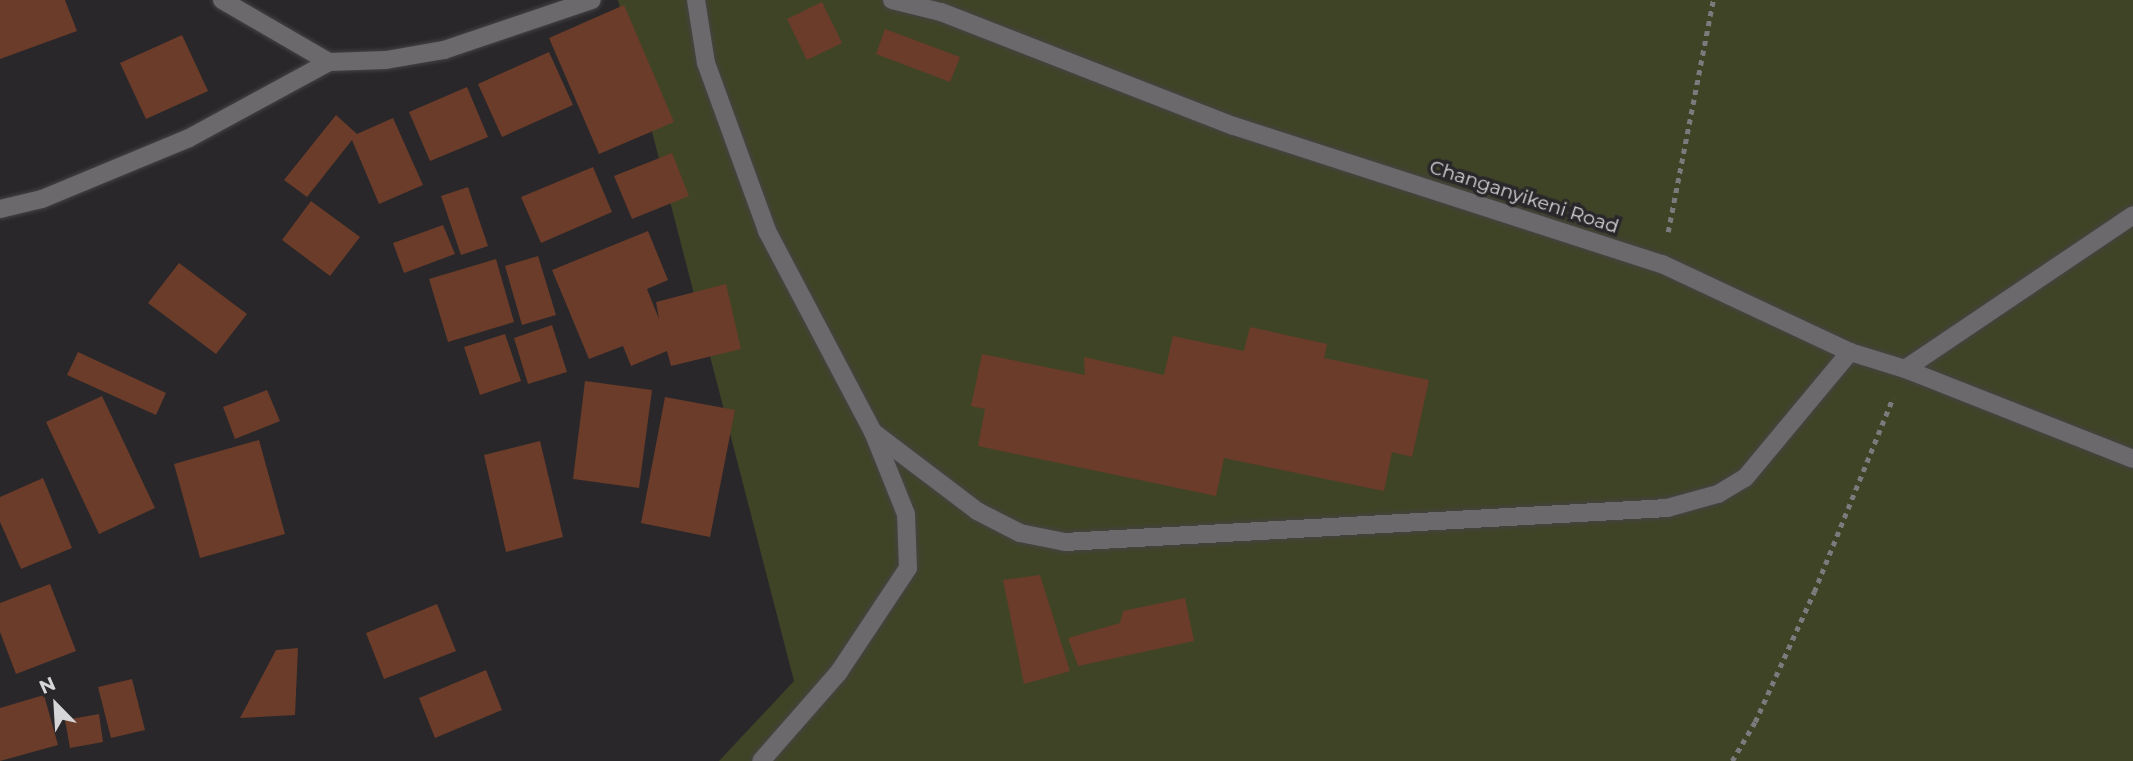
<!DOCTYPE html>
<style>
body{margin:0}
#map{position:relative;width:2133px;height:761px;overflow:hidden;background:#29272a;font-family:Montserrat,sans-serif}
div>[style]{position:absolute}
.green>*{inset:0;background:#404427}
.building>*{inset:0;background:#6a3c29}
.path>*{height:4.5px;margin-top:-2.25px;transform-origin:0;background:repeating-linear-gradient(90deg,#7b7a7c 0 5px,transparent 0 10px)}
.roads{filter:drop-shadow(0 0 2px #454345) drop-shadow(0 0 2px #454345)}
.minor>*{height:18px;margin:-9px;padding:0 9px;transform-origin:9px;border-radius:9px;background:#6b696b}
span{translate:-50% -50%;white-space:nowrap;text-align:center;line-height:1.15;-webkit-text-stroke:7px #29272a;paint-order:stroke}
.street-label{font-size:19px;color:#d6d5d7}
.north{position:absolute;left:21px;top:670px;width:70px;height:70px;-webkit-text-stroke:5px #29272a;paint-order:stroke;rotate:336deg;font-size:19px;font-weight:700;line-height:28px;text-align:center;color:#d6d5d7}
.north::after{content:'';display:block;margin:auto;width:24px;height:32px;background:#d6d5d7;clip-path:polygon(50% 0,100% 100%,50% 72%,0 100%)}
</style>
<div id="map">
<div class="green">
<i style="clip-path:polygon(618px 0,2133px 0,2133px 761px,719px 761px,794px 681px)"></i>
</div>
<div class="building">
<i style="clip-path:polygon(0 0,65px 0,77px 31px,0 59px)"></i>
<i style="clip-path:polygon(822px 2px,842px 43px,807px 60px,787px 19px)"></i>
<i style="clip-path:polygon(624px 5px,674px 122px,599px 154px,549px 38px)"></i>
<i style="clip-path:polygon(885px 29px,960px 57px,950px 82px,876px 54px)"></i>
<i style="clip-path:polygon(182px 35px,208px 91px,146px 119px,120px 63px)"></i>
<i style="clip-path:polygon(549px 52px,573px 105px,502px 137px,478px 84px)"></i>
<i style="clip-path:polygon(467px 87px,488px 137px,430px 161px,409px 112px)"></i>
<i style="clip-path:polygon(336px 115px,357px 134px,393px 118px,423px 185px,379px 204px,352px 140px,307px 197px,284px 180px)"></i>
<i style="clip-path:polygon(672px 153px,689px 196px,632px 219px,614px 176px)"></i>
<i style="clip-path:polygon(593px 167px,612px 212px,541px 243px,521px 197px)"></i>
<i style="clip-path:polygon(468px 187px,488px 246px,461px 255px,441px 196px)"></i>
<i style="clip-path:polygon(311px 201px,360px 237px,330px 276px,282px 240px)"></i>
<i style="clip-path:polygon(443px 225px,455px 254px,404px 273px,393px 243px)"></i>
<i style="clip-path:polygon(648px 231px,668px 280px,647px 289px,659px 319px,656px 302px,726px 284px,741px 349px,671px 366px,667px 351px,631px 366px,623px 346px,589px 359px,552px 270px)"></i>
<i style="clip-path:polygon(538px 256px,556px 315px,522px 325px,505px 266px)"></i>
<i style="clip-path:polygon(496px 259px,514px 322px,448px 342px,429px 279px)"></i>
<i style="clip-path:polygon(179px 263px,247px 314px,216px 354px,148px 303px)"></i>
<i style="clip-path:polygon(552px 325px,567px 372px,528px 384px,514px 338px)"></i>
<i style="clip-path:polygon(1250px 327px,1327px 344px,1324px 358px,1429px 380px,1412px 457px,1392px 452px,1384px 491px,1224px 458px,1216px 496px,978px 446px,985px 409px,971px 406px,982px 354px,1085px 375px,1084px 357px,1164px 375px,1173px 336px,1244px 351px)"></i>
<i style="clip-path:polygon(505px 334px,521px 381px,480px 395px,464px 347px)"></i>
<i style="clip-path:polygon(78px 352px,166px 393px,156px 415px,67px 375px)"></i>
<i style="clip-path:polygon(585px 381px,652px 390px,639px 488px,573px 479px)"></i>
<i style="clip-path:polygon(267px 390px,280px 421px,235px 439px,223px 407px)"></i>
<i style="clip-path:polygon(102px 396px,155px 508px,99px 534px,46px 422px)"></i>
<i style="clip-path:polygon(665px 397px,735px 410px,710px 537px,641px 523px)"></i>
<i style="clip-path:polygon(259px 440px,285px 534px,200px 558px,174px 464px)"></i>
<i style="clip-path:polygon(540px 441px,563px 537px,506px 552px,484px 455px)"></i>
<i style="clip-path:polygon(43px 478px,72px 548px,21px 569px,0 522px,0 497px)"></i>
<i style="clip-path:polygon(1040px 575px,1070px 671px,1024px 684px,1003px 580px)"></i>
<i style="clip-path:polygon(50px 584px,76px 651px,16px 674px,0 632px,0 603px)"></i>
<i style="clip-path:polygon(1185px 598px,1194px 641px,1078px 666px,1068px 638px,1120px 623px,1123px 611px)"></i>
<i style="clip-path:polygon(437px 604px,456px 651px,384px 679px,366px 633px)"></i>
<i style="clip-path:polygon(298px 648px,295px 715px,240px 718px,276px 650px)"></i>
<i style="clip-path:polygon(486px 670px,502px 710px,435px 738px,419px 698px)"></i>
<i style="clip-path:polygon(132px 679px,145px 730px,111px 738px,98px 687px)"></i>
<i style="clip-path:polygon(44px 695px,58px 745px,0 761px,0 708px)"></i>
<i style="clip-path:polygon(99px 714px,103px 742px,70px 748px,65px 720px)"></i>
</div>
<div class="path">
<i style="left:1668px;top:232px;width:236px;rotate:-79deg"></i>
<i style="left:1732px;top:761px;width:45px;rotate:-59.5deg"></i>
<i style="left:1755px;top:722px;width:143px;rotate:-65.6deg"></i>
<i style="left:1814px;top:592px;width:210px;rotate:-67.9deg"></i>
</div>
<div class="roads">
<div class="minor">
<i style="left:222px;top:0;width:124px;rotate:30.1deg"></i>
<i style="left:329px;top:62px;width:57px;rotate:-2deg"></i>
<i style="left:386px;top:60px;width:59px;rotate:-9.8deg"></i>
<i style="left:444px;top:50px;width:156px;rotate:-18.7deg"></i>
<i style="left:696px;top:0;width:64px;rotate:81deg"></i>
<i style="left:706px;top:63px;width:179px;rotate:70deg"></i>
<i style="left:767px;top:231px;width:227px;rotate:62.2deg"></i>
<i style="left:873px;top:432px;width:88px;rotate:68.1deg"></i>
<i style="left:906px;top:514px;width:54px;rotate:87.9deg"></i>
<i style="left:908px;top:568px;width:125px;rotate:123.6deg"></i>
<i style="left:839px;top:672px;width:118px;rotate:131.2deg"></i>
<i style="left:892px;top:0;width:50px;rotate:13.8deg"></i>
<i style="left:941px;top:12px;width:314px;rotate:21.3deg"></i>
<i style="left:1234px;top:126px;width:450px;rotate:17.9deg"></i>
<i style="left:1662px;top:264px;width:208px;rotate:25.1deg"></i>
<i style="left:1850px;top:352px;width:58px;rotate:17.2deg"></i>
<i style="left:1905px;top:369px;width:245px;rotate:21.5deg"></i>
<i style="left:0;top:209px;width:43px;rotate:-13.4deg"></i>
<i style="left:42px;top:199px;width:159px;rotate:-22.5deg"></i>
<i style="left:189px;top:138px;width:159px;rotate:-28.5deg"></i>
<i style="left:1905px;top:369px;width:275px;rotate:-34deg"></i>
<i style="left:873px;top:432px;width:131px;rotate:37.2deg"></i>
<i style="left:977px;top:511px;width:48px;rotate:27.1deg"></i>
<i style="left:1020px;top:533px;width:46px;rotate:11.3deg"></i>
<i style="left:1065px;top:542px;width:603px;rotate:-3.23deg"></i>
<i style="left:1667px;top:508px;width:53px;rotate:-15.4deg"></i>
<i style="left:1718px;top:494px;width:31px;rotate:-31deg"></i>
<i style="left:1745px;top:478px;width:164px;rotate:-50.2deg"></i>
</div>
</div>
<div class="street-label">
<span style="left:1524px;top:197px;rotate:18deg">Changanyikeni Road</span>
</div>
<div class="north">N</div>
</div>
